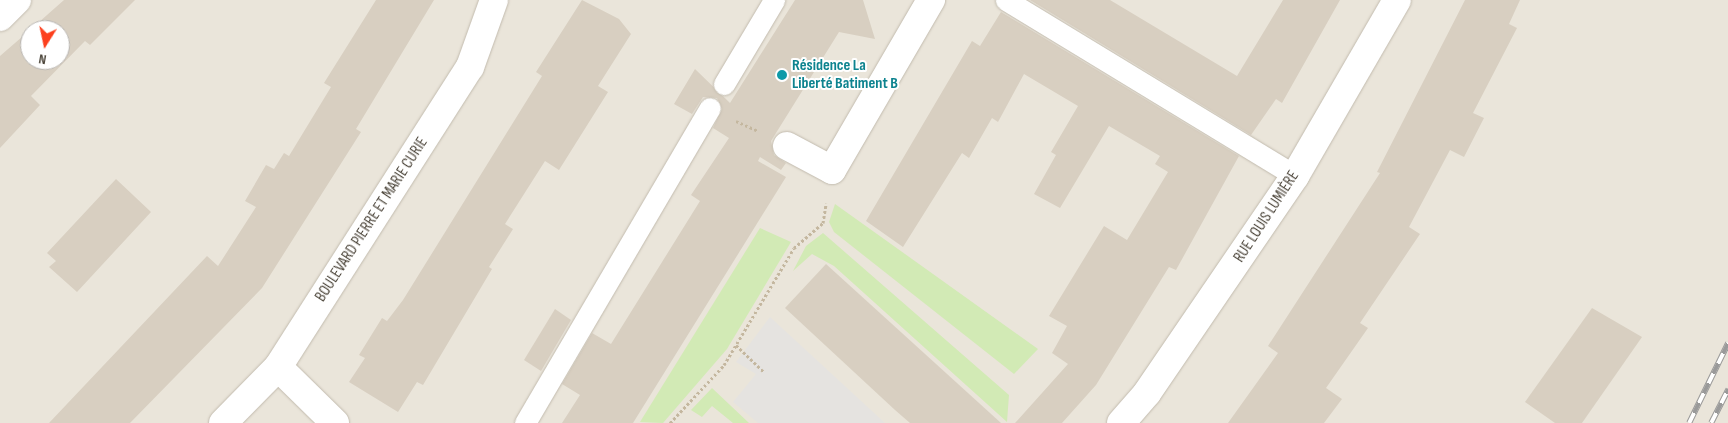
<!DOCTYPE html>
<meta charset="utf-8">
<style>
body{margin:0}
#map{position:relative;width:1728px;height:423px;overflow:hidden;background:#f6f3ec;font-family:"Sofia Sans Condensed",sans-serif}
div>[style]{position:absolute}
.residential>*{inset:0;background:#eae5da}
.green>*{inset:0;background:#d2eab5}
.parking>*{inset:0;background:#e5e3e0}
.building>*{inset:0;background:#d8cfc1}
.path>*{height:3px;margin-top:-1.5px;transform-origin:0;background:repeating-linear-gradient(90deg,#c4b79f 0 2.5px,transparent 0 5px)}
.roads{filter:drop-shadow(0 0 1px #c2bbae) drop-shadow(0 0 1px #c2bbae)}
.service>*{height:21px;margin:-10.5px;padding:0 10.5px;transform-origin:10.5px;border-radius:10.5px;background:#fff}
.minor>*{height:28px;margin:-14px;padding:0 14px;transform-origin:14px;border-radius:14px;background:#fff}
.rail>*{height:5.5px;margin-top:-2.75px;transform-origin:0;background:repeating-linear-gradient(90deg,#fff 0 11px,#9a9a9a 0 22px);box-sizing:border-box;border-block:1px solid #9a9a9a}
.dots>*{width:14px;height:14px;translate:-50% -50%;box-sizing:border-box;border:2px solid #fff;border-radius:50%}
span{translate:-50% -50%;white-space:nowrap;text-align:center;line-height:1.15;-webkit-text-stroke:4px #fff;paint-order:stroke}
.culture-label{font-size:16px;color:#0d838f;font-weight:700}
.left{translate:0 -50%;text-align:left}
.street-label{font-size:16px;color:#4b4439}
.north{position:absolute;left:20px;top:20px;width:50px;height:50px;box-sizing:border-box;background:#fff;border:1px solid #b7b4b0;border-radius:50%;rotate:190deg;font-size:14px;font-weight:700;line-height:20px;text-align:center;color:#4b4439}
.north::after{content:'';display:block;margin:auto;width:18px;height:22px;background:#fc3f1d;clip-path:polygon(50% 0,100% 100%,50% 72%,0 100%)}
</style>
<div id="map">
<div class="residential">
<i style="clip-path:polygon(evenodd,0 0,1728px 0,1728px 423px,0 423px,0 0,30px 30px,60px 30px,60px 60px,30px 60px,30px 30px)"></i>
</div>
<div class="green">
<i style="clip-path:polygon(835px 204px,1038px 349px,1014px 374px,834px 232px,829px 222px)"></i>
<i style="clip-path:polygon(760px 228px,791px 242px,727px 349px,663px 423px,640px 422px)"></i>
<i style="clip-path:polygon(823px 233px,1009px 395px,1007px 422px,834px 266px,812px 254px,793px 271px,806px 246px)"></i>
<i style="clip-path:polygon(712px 388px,749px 423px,733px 423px,712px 406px,702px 417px,691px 410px)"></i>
</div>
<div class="parking">
<i style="clip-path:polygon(770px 317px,885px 423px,758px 423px,733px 402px,756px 374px,736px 362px)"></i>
</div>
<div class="building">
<i style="clip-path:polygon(64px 0,135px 0,90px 45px,85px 41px,31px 96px,40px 105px,0 148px,0 56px,30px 30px,30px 60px,60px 60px,60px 30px,30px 30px)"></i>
<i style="clip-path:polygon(376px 0,434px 0,356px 129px,361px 132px,262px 288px,130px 423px,49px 423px,207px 256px,218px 266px,256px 207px,245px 201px,266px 165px,274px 169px,284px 153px,289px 156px,331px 87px,324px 83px)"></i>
<i style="clip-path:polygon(582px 0,619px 19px,631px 34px,598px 86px,608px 92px,559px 170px,545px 161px,505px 224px,513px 229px,489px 267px,492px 269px,423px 385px,417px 382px,398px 412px,349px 382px,365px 358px,359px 355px,382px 318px,387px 321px,403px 300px,542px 76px,536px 72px)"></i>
<i style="clip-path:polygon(795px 0,863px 0,875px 39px,839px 32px,771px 141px,774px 155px,786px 163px,781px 170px,760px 157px,758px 161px,786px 177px,633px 423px,562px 423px,580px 395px,562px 384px,592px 333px,611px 344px,700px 201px,691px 195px,729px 138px,713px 128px,722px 109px,717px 98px,703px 97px,692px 114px,674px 104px,695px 69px,730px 103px)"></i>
<i style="clip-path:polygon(1030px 0,1110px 0,1237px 76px,1283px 0,1340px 0,1282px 103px,1276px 99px,1251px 135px)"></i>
<i style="clip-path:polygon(1465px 0,1520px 0,1509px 24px,1517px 28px,1473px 113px,1484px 118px,1464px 157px,1450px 150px,1409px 227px,1420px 234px,1360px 323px,1368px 328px,1326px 388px,1342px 399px,1324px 423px,1228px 423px,1278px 353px,1268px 346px,1380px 173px,1377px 172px)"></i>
<i style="clip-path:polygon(1001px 12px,1239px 156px,1176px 270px,1169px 267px,1096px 385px,1062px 423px,1015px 423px,1068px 364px,1052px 353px,1067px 326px,1049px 316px,1104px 226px,1127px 240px,1168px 172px,1155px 164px,1160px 156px,1109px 126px,1060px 208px,1034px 194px,1056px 155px,1051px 152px,1078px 106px,1024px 74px,998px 122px,992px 118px,969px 158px,962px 153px,903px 247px,866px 221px,972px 41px,980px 46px)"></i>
<i style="clip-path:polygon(116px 179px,151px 212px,77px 292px,49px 267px,56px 261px,47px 253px)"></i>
<i style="clip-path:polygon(826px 264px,1001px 423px,910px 423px,895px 410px,785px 308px)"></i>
<i style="clip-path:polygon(1592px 308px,1642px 337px,1582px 423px,1555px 423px,1525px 402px)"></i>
<i style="clip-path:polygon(555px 309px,571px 320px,541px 371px,524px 360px)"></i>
</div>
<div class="path">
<i style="left:736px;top:121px;width:24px;rotate:24deg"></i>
<i style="left:736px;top:345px;width:40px;rotate:44deg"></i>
<i style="left:670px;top:423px;width:79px;rotate:-47deg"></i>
<i style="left:724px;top:365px;width:136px;rotate:-59.1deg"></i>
<i style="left:794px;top:248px;width:38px;rotate:-41deg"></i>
<i style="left:823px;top:223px;width:20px;rotate:-81deg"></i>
</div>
<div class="roads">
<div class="service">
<i style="left:1006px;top:0;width:338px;rotate:31.3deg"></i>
<i style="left:724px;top:84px;width:98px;rotate:-59.2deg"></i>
<i style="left:525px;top:423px;width:365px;rotate:-59.6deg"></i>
</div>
<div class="minor">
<i style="left:0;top:17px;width:24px;rotate:-45deg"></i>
<i style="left:787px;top:146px;width:51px;rotate:28.1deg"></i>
<i style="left:832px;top:170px;width:197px;rotate:-59.8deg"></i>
<i style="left:278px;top:367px;width:80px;rotate:44.5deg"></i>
<i style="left:223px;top:423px;width:78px;rotate:-45.5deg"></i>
<i style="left:278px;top:367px;width:356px;rotate:-57.4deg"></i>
<i style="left:470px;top:67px;width:71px;rotate:-70.3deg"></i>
<i style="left:1121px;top:423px;width:40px;rotate:-49deg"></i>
<i style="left:1147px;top:393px;width:263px;rotate:-55.7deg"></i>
<i style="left:1295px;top:176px;width:203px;rotate:-59.9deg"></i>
</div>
</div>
<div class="rail">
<i style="left:1689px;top:423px;width:89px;rotate:-64deg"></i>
<i style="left:1711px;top:423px;width:38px;rotate:-63deg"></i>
</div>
<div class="dots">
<i style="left:782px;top:75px;background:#0f9aa8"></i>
</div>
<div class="culture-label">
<span class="left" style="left:792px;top:75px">Résidence La<br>Liberté Batiment B</span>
</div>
<div class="street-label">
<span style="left:1267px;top:217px;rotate:-57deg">RUE LOUIS LUMIÈRE</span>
<span style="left:372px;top:220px;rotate:-57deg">BOULEVARD PIERRE ET MARIE CURIE</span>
</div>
<div class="north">N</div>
</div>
